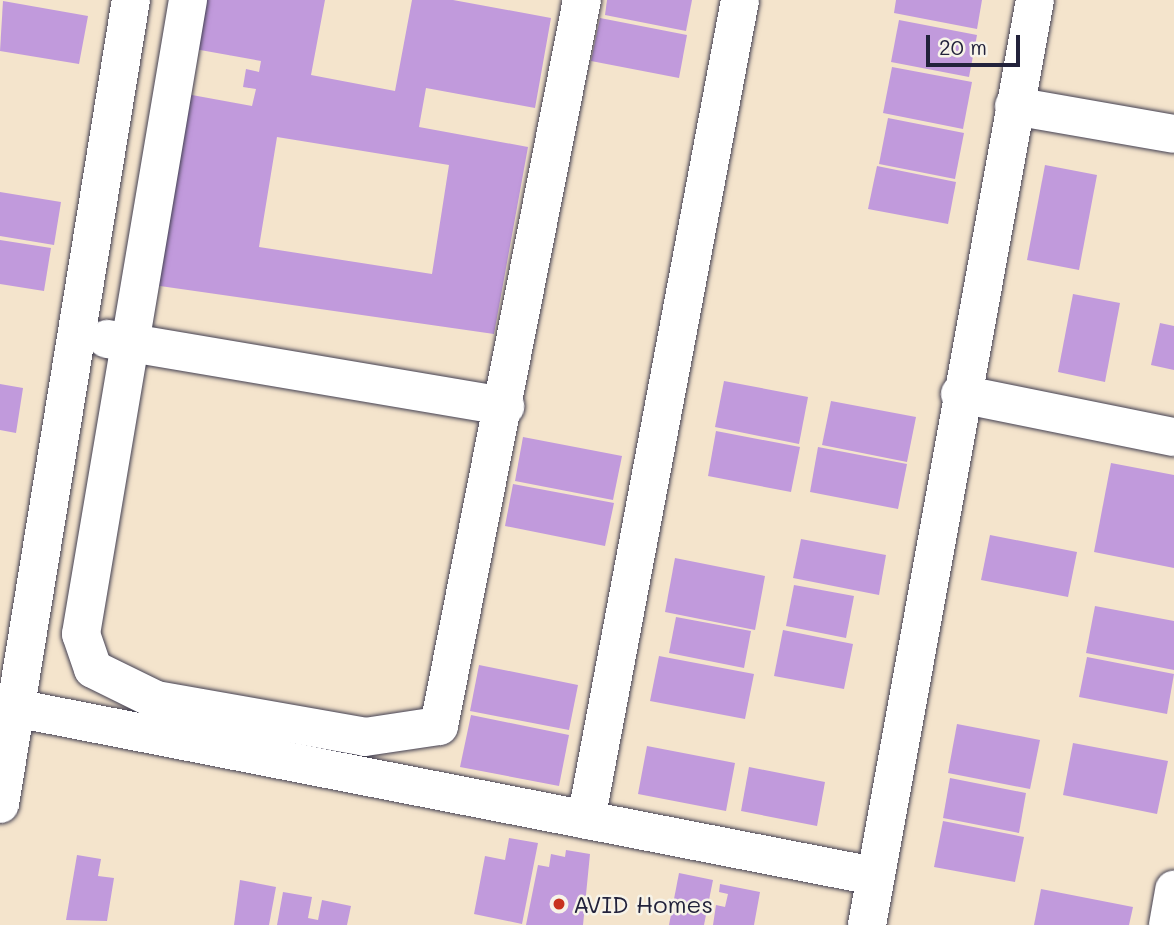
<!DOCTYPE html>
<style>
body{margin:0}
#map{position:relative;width:1174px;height:925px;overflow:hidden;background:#f4e4cc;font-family:Mali,sans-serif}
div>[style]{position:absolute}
.building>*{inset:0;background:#c19adc}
.roads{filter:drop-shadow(0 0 2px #423f51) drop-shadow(0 0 2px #423f51)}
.minor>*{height:38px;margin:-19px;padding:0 19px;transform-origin:19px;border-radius:19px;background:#fff}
.dots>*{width:19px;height:19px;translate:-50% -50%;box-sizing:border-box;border:4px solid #f7f3e8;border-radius:50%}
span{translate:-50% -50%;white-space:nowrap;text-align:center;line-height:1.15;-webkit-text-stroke:5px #f7f3e8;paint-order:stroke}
.poi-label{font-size:24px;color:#22223b}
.left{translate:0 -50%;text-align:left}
.scale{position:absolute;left:926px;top:35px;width:94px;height:32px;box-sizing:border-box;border:4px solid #22223b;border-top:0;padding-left:9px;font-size:21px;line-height:24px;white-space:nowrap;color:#22223b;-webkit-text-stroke:5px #f7f3e8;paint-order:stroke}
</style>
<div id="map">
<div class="building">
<i style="clip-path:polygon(evenodd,198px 0,325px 0,311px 75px,395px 91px,412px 0,453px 0,551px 18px,535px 108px,426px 88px,419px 127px,528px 147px,494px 334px,146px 284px,181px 93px,252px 106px,256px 89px,243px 87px,246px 69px,259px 72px,261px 61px,189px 48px,198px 0,277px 137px,449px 165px,432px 274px,259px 247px,277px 137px)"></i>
<i style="clip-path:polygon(607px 0,692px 0,686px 31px,605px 15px)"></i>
<i style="clip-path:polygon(896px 0,982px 0,977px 29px,894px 13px)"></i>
<i style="clip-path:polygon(3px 1px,88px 16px,79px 64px,0 51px)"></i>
<i style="clip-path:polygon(600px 18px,687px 35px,679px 78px,591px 61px)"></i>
<i style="clip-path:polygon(899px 20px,977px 35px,969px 77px,891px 62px)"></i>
<i style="clip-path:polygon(892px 67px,972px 82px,963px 129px,883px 113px)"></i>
<i style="clip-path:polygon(888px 118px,964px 133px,955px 179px,879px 164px)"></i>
<i style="clip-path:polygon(1045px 165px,1097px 175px,1079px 270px,1027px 260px)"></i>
<i style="clip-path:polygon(877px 166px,956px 182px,948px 224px,868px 209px)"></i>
<i style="clip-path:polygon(0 192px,61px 202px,54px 245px,0 236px)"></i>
<i style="clip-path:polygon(0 240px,51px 248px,44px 291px,0 284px)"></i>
<i style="clip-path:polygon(1073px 294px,1120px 303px,1105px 382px,1058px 372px)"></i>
<i style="clip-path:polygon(1160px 323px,1174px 326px,1174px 370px,1151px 365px)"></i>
<i style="clip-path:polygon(724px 381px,808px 397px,799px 444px,715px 427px)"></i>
<i style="clip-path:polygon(0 384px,23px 388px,16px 433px,0 430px)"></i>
<i style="clip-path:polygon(831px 401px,916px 417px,907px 462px,822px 445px)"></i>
<i style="clip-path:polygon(716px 431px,800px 447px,791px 492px,708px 476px)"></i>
<i style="clip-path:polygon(523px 437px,622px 456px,613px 500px,515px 481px)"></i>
<i style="clip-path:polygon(818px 447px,907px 464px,898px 509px,810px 492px)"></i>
<i style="clip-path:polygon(1111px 463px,1174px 475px,1174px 568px,1094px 552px)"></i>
<i style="clip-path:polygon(513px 484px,614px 503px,605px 546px,505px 526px)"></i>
<i style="clip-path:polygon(990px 535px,1077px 552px,1068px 597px,981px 580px)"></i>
<i style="clip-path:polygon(801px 539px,886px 555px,879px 595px,793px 578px)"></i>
<i style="clip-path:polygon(675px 558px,765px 576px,755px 630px,665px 612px)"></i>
<i style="clip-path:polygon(794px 585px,854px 596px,846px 638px,786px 626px)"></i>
<i style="clip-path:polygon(1095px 606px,1174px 621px,1174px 670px,1086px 653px)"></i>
<i style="clip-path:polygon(676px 617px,751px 631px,744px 668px,669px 653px)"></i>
<i style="clip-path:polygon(783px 630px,853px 644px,844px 689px,774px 676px)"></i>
<i style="clip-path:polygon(659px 656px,754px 674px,745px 719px,650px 701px)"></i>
<i style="clip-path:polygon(1087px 657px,1174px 674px,1167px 714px,1079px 697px)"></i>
<i style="clip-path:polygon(479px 665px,578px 685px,569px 730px,470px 711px)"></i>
<i style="clip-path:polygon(471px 715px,569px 735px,559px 786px,460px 767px)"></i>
<i style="clip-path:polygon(957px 724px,1040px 740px,1030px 789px,948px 773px)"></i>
<i style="clip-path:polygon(1073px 743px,1168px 761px,1157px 814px,1063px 795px)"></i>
<i style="clip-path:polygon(647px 746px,735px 763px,726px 811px,638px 794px)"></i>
<i style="clip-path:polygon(749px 767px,825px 782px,817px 826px,741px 811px)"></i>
<i style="clip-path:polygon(950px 778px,1026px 793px,1019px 833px,943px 818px)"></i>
<i style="clip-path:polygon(943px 821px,1024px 837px,1015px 882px,934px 867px)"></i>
<i style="clip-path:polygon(509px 838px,538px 843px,522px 924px,474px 914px,485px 856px,505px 860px)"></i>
<i style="clip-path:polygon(566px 850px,590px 854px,583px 925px,526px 925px,538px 865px,549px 867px,551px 854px,565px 857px)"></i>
<i style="clip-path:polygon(77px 855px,101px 859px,98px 876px,114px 878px,107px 921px,66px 920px)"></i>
<i style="clip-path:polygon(679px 873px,713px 880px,704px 925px,669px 925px)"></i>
<i style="clip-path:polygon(240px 880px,276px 887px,269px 925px,234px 925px)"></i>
<i style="clip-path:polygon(720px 884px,760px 892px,754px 925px,713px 925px,716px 905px,725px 907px,728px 894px,719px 892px)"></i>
<i style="clip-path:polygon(1041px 889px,1133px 907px,1129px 925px,1034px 925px)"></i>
<i style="clip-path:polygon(283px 892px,312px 897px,308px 918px,318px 920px,322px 900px,351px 906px,347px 925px,277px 925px)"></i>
</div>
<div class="roads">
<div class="minor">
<i style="left:188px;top:0;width:643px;rotate:99.58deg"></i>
<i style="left:81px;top:634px;width:37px;rotate:71deg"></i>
<i style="left:93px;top:669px;width:70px;rotate:26.2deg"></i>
<i style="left:156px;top:700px;width:212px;rotate:10deg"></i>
<i style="left:365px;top:737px;width:75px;rotate:-8.5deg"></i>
<i style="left:439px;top:726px;width:740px;rotate:-78.86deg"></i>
<i style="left:1014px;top:106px;width:162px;rotate:9.9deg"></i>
<i style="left:107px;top:339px;width:404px;rotate:9.6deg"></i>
<i style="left:960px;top:394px;width:218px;rotate:11.4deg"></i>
<i style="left:15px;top:708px;width:875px;rotate:11.07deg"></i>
<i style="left:0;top:804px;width:815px;rotate:-80.75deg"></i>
<i style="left:586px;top:820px;width:834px;rotate:-79.36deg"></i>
<i style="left:867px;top:925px;width:940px;rotate:-79.71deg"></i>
<i style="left:1168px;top:925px;width:36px;rotate:-80deg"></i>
</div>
</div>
<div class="dots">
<i style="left:559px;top:904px;background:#c8321e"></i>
</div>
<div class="poi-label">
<span class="left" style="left:573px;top:904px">AVID Homes</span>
</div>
<div class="scale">20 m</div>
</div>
